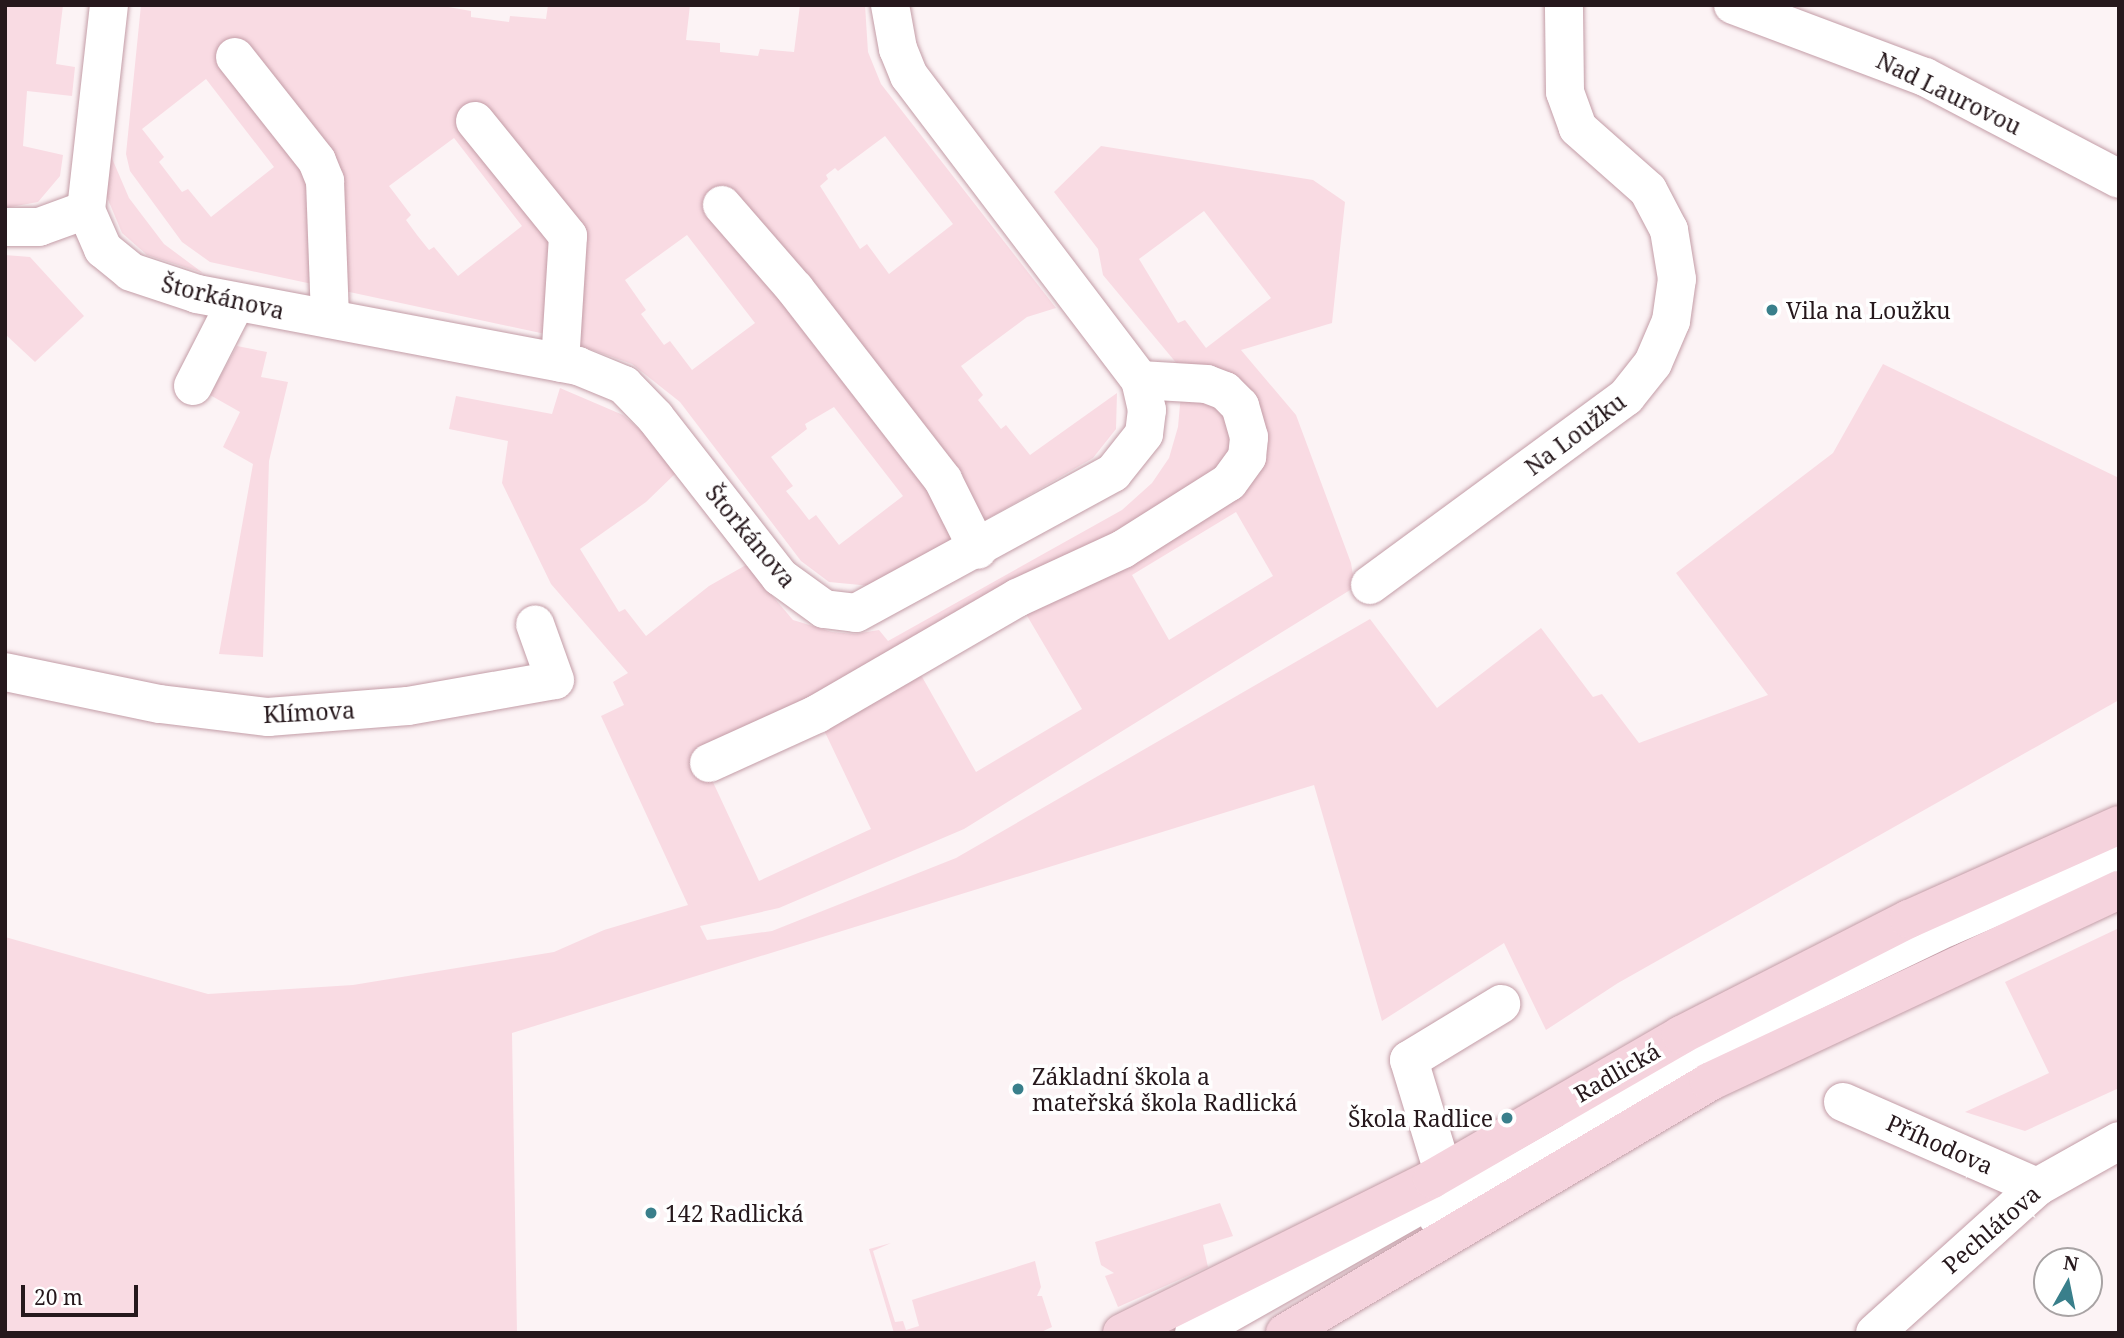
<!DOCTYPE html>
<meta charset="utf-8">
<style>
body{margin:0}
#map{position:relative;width:2124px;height:1338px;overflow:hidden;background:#fcf3f5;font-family:"Noto Serif",serif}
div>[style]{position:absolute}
.green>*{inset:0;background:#f9dbe3}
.roads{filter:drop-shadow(0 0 2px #c39da7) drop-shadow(0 0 2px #c39da7)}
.minor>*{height:38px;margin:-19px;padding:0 19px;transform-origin:19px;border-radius:19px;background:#fff}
.major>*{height:38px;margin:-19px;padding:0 19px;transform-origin:19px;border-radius:19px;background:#f5d3dd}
.dots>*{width:19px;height:19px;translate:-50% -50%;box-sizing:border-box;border:4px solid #fff;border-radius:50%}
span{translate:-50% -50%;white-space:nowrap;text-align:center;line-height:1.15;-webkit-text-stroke:7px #fff;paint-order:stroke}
.street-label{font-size:23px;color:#26181c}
.poi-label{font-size:23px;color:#26181c}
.left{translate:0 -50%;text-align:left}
.right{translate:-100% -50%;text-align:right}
.frame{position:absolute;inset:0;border:7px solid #26181c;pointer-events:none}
.north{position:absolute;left:2033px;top:1247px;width:70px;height:70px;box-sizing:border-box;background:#fff;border:2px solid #a8a3a4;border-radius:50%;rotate:9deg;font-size:19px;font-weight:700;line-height:28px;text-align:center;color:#26181c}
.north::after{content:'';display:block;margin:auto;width:24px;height:32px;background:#397f8b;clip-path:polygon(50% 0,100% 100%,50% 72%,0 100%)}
.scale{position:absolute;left:21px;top:1285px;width:117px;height:32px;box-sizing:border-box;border:4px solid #26181c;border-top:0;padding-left:9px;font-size:21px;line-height:24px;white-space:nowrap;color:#26181c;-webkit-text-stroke:5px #fff;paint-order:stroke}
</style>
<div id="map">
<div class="green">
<i style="clip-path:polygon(5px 5px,63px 5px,56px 64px,75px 67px,72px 96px,27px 91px,23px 146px,63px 155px,60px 176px,38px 202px,5px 208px)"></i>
<i style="clip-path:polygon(evenodd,141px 5px,437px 5px,471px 11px,471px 17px,509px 22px,510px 16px,546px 19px,548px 5px,690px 5px,686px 40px,720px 43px,720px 52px,758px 56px,760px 49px,794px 52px,800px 5px,865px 5px,868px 52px,881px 84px,1056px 308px,1027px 317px,961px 366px,983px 395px,978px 400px,1001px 429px,1006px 425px,1030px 455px,1117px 393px,1116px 429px,1093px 458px,871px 586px,829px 582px,801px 561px,680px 402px,632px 364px,550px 335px,210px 262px,182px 242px,130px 171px,126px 154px,141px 5px,206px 79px,274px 167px,211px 217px,188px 189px,182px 192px,159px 162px,164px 157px,142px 129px,206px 79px,141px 5px,885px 136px,953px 224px,889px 274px,867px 244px,860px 249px,820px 186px,828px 179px,826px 175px,835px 168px,838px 171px,885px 136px,141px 5px,454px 138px,522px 226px,458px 276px,434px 247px,429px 250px,417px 235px,406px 220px,411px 215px,389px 186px,454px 138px,141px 5px,687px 235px,755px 323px,692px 370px,670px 341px,664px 345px,641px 314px,646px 310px,625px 280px,687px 235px,141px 5px,834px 407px,903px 496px,839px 545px,816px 515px,809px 520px,799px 507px,786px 491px,793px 486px,771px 457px,807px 429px,805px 424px,834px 407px)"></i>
<i style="clip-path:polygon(evenodd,1101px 146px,1313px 180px,1345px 202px,1332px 323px,1241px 350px,1296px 415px,1351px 563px,1355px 587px,964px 829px,779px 908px,700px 926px,707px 940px,772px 931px,956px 858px,1370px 619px,1437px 708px,1541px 628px,1593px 697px,1602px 694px,1639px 743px,1768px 695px,1676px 573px,1833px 453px,1883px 364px,2119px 478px,2119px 700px,1618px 983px,1546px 1030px,1504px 943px,1382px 1021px,1314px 785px,512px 1033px,517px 1333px,5px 1333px,5px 937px,208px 994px,353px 985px,554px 952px,604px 930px,688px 905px,601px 716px,624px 705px,613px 682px,628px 673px,551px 584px,502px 483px,508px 441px,449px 429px,456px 396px,552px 414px,560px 388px,623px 415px,648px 437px,676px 473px,646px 502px,580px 549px,619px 612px,625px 609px,646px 636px,709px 586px,746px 565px,793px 620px,832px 632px,855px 634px,879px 630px,888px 641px,1122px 510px,1152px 483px,1169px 458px,1178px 427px,1183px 371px,1103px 275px,1098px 249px,1054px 192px,1101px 146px,1204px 211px,1271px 298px,1206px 348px,1185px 320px,1178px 323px,1139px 259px,1204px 211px,1101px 146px,1236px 512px,1273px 576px,1169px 640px,1132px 575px,1236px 512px,1101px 146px,1026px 614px,1082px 709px,976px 772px,921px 675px,1026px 614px,1101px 146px,823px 728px,871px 829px,759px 881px,712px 780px,823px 728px)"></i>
<i style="clip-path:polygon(108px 149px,129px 198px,164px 244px,203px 273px,147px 255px,122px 233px,104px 190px)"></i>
<i style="clip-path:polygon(5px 255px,30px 257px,84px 316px,35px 362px,5px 334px)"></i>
<i style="clip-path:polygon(237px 346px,267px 352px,261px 377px,288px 382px,269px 461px,263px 657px,219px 654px,253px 464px,223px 447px,240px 412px,210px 395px)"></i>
<i style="clip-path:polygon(2119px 928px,2119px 1088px,2025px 1131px,1965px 1112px,2049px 1073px,2005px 982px)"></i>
<i style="clip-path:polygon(1220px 1203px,1233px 1236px,1203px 1245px,1208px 1267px,1118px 1307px,1105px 1276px,1114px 1273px,1101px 1265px,1095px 1242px)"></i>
<i style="clip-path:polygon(891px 1243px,873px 1251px,895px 1322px,903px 1321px,906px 1330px,919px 1326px,912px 1300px,1035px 1261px,1041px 1287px,1037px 1296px,1042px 1296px,1052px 1327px,1039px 1333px,894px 1333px,869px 1249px)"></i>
</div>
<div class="roads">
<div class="minor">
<i style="left:109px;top:5px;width:206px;rotate:96.4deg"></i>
<i style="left:86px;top:210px;width:43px;rotate:66.4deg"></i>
<i style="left:103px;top:249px;width:36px;rotate:39deg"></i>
<i style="left:131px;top:272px;width:70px;rotate:18.4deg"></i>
<i style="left:197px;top:294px;width:388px;rotate:10.7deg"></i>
<i style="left:578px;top:366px;width:50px;rotate:22.4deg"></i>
<i style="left:624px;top:385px;width:45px;rotate:45.9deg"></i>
<i style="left:655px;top:417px;width:203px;rotate:52deg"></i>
<i style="left:780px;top:577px;width:54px;rotate:36deg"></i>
<i style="left:824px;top:609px;width:32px;rotate:7deg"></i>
<i style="left:856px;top:613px;width:293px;rotate:-28.6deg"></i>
<i style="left:1113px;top:473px;width:50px;rotate:-51.5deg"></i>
<i style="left:1144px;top:434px;width:24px;rotate:-83deg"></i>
<i style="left:1147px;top:410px;width:31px;rotate:-103deg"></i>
<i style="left:1140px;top:380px;width:382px;rotate:-127.2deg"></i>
<i style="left:909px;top:76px;width:29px;rotate:-112deg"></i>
<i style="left:898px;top:49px;width:45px;rotate:-100.3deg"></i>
<i style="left:1733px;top:5px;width:205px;rotate:20.6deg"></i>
<i style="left:1925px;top:77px;width:219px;rotate:27.7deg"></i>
<i style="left:235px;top:57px;width:132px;rotate:51.7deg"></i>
<i style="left:317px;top:161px;width:22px;rotate:68deg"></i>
<i style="left:325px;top:181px;width:138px;rotate:87.9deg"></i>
<i style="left:475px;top:121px;width:148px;rotate:51deg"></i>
<i style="left:568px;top:236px;width:127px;rotate:93.6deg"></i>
<i style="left:722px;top:205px;width:111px;rotate:49deg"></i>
<i style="left:795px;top:289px;width:242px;rotate:52.2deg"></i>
<i style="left:943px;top:480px;width:78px;rotate:63.4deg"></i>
<i style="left:5px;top:227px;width:34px"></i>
<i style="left:39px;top:227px;width:50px;rotate:-19.9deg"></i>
<i style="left:193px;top:386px;width:94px;rotate:-62.9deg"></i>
<i style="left:1370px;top:585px;width:318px;rotate:-36.3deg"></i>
<i style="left:1626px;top:397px;width:43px;rotate:-51.5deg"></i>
<i style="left:1653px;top:363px;width:46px;rotate:-66.8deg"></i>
<i style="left:1671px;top:321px;width:42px;rotate:-81.9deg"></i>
<i style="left:1677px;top:279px;width:50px;rotate:-99.3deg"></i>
<i style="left:1669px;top:230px;width:45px;rotate:-117.7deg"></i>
<i style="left:1648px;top:190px;width:94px;rotate:-138.5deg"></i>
<i style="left:1578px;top:128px;width:38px;rotate:-110deg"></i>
<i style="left:1565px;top:92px;width:87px;rotate:-90.7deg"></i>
<i style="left:5px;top:672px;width:158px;rotate:11.7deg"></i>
<i style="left:160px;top:704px;width:109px;rotate:6.9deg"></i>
<i style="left:268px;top:717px;width:140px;rotate:-4.5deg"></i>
<i style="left:408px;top:706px;width:149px;rotate:-10deg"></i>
<i style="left:555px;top:680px;width:59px;rotate:-109.7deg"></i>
<i style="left:709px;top:763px;width:119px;rotate:-24.4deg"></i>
<i style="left:817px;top:714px;width:231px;rotate:-30.1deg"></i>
<i style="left:1017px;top:598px;width:117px;rotate:-24.8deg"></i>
<i style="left:1123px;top:549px;width:125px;rotate:-32.3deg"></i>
<i style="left:1229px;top:482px;width:31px;rotate:-54deg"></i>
<i style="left:1247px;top:457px;width:20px;rotate:-84deg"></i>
<i style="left:1249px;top:437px;width:32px;rotate:-106deg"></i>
<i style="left:1240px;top:406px;width:21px;rotate:-135deg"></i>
<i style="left:1225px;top:391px;width:19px;rotate:-159deg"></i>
<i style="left:1207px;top:384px;width:67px;rotate:-176.6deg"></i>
<i style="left:1843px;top:1102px;width:212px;rotate:23.7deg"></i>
<i style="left:1580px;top:1115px;width:155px;rotate:-29.4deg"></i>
<i style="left:1715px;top:1039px;width:259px;rotate:-25.7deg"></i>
<i style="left:1948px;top:927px;width:186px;rotate:-23.4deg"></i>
<i style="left:1443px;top:1172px;width:117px;rotate:-106.9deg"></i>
<i style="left:1409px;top:1060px;width:108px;rotate:-31.3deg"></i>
<i style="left:1438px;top:1218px;width:160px;rotate:-29.6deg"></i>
<i style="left:1194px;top:1333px;width:302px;rotate:-29.5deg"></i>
<i style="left:1875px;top:1333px;width:218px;rotate:-42deg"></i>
<i style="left:2037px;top:1187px;width:94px;rotate:-29.3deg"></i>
</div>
<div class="major">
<i style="left:1122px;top:1333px;width:346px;rotate:-26.4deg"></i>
<i style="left:1432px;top:1179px;width:288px;rotate:-30deg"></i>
<i style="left:1681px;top:1035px;width:256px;rotate:-27deg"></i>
<i style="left:1909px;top:919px;width:230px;rotate:-24.1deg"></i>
<i style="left:1285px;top:1333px;width:493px;rotate:-30.6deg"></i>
<i style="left:1709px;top:1082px;width:453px;rotate:-25.1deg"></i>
</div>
</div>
<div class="dots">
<i style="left:1772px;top:310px;background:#397f8b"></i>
<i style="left:1018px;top:1089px;background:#397f8b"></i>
<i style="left:1507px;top:1118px;background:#397f8b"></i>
<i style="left:651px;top:1213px;background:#397f8b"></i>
</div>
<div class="street-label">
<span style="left:1949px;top:93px;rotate:26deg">Nad Laurovou</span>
<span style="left:223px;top:297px;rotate:13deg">Štorkánova</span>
<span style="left:1575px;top:434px;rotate:-37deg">Na Loužku</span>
<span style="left:751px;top:536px;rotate:50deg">Štorkánova</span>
<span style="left:309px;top:712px;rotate:-3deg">Klímova</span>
<span style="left:1617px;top:1072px;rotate:-30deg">Radlická</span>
<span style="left:1940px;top:1144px;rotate:24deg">Příhodova</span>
<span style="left:1991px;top:1229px;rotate:-41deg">Pechlátova</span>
</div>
<div class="poi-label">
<span class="left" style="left:1786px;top:310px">Vila na Loužku</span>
<span class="left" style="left:1032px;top:1089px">Základní škola a<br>mateřská škola Radlická</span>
<span class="right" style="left:1493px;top:1118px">Škola Radlice</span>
<span class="left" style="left:665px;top:1213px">142 Radlická</span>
</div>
<div class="frame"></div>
<div class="north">N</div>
<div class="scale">20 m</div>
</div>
